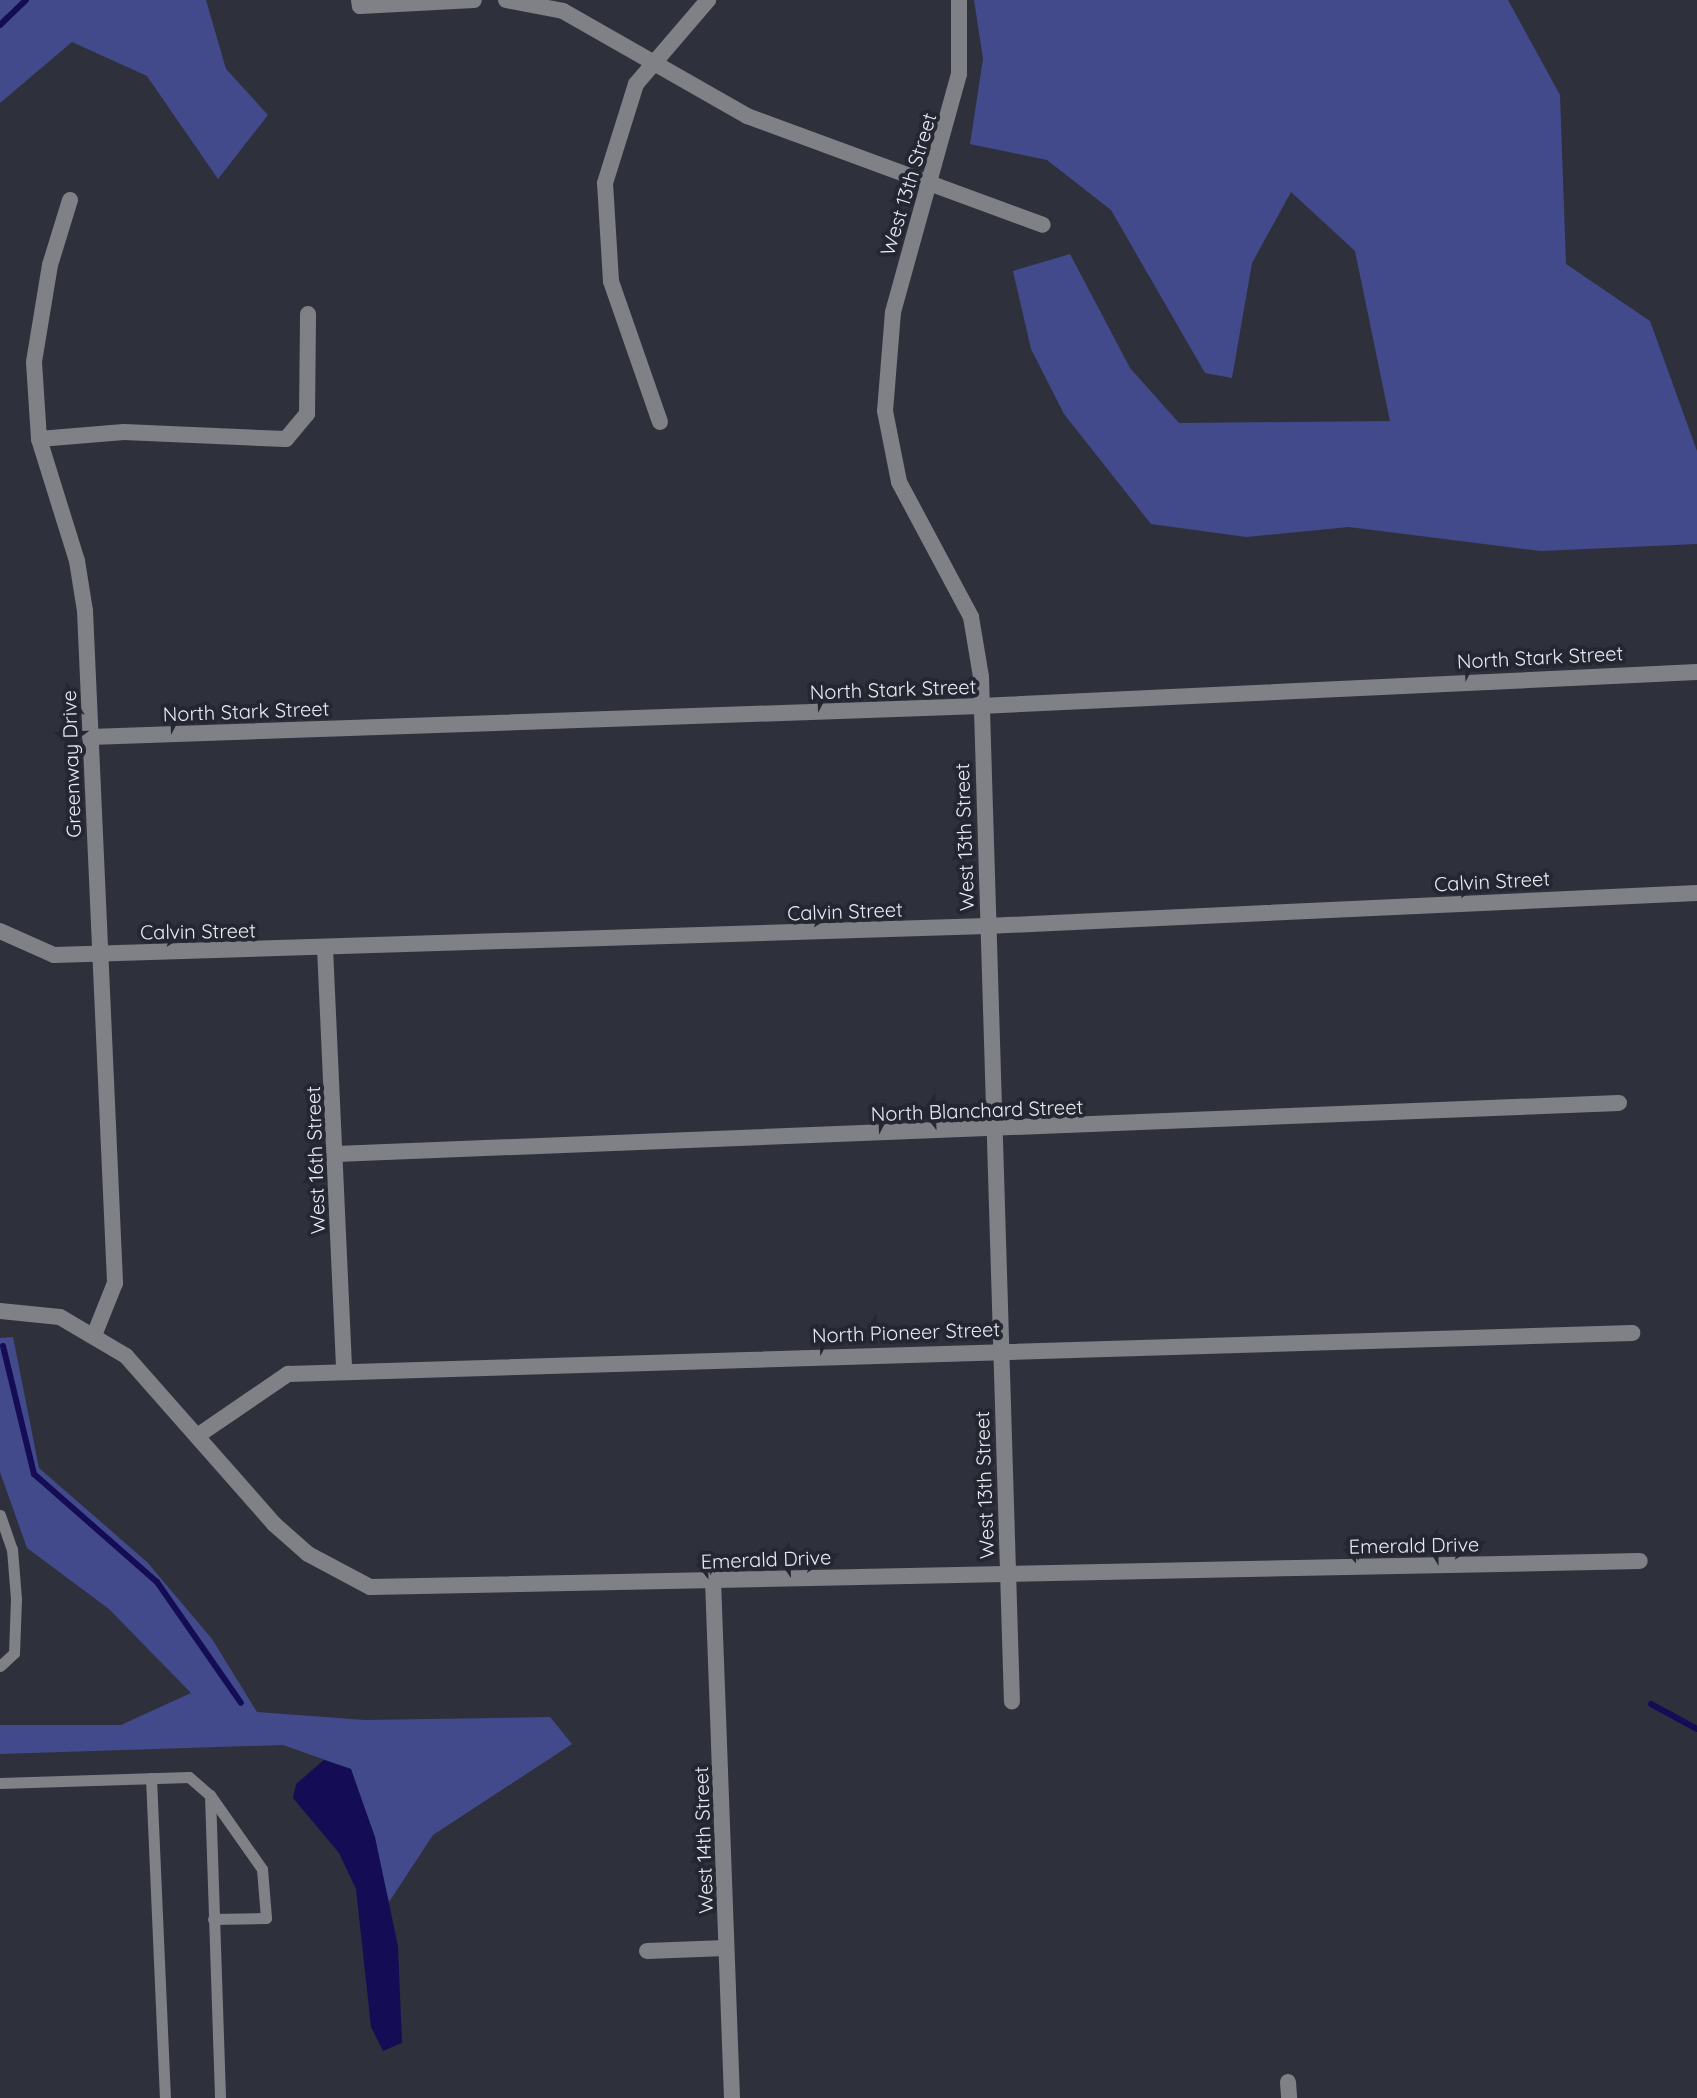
<!DOCTYPE html>
<style>
body{margin:0}
#map{position:relative;width:1697px;height:2098px;overflow:hidden;background:#2e313c;font-family:Quicksand,sans-serif}
div>[style]{position:absolute}
.green>*{inset:0;background:#424a8b}
.water>*{inset:0;background:#140d56}
.stream>*{height:6px;margin:-3px;padding:0 3px;transform-origin:3px;border-radius:3px;background:#140d56}
.lane>*{height:11px;margin:-5.5px;padding:0 5.5px;transform-origin:5.5px;border-radius:5.5px;background:#808187}
.street>*{height:16px;margin:-8px;padding:0 8px;transform-origin:8px;border-radius:8px;background:#808187}
span{translate:-50% -50%;white-space:nowrap;text-align:center;line-height:1.15;-webkit-text-stroke:8px #242732;paint-order:stroke}
.street-label{font-size:20px;color:#eaecf3}
</style>
<div id="map">
<div class="green">
<i style="clip-path:polygon(0 0,206px 0,226px 69px,268px 115px,218px 179px,147px 76px,72px 42px,0 103px)"></i>
<i style="clip-path:polygon(974px 0,1508px 0,1560px 95px,1566px 264px,1650px 321px,1697px 451px,1697px 544px,1541px 551px,1349px 527px,1246px 537px,1151px 524px,1064px 414px,1031px 349px,1013px 271px,1070px 254px,1130px 368px,1179px 423px,1390px 421px,1355px 251px,1291px 192px,1252px 263px,1232px 378px,1205px 373px,1111px 210px,1047px 160px,970px 144px,983px 59px)"></i>
<i style="clip-path:polygon(13px 1337px,39px 1468px,147px 1562px,212px 1639px,257px 1712px,365px 1720px,550px 1717px,572px 1744px,433px 1835px,389px 1902px,351px 1769px,283px 1745px,0 1754px,0 1725px,121px 1725px,191px 1693px,109px 1609px,27px 1548px,0 1472px,0 1338px)"></i>
</div>
<div class="water">
<i style="clip-path:polygon(324px 1760px,351px 1769px,375px 1837px,398px 1946px,402px 2043px,383px 2051px,371px 2027px,356px 1889px,339px 1853px,293px 1798px,296px 1784px)"></i>
</div>
<div class="stream">
<i style="left:0;top:25px;width:36px;rotate:-44deg"></i>
<i style="left:3px;top:1346px;width:132px;rotate:76.4deg"></i>
<i style="left:34px;top:1474px;width:164px;rotate:41.3deg"></i>
<i style="left:157px;top:1582px;width:147px;rotate:55.2deg"></i>
<i style="left:1651px;top:1704px;width:52px;rotate:28.5deg"></i>
</div>
<div class="lane">
<i style="left:0;top:1515px;width:36px;rotate:71deg"></i>
<i style="left:12px;top:1549px;width:50px;rotate:85.4deg"></i>
<i style="left:16px;top:1599px;width:54px;rotate:92.1deg"></i>
<i style="left:14px;top:1653px;width:19px;rotate:137deg"></i>
<i style="left:151px;top:1778px;width:320px;rotate:87.5deg"></i>
<i style="left:0;top:1783px;width:189px;rotate:-1.8deg"></i>
<i style="left:189px;top:1777px;width:28px;rotate:41deg"></i>
<i style="left:210px;top:1795px;width:303px;rotate:88.1deg"></i>
<i style="left:210px;top:1795px;width:90px;rotate:54.9deg"></i>
<i style="left:262px;top:1869px;width:49px;rotate:85.3deg"></i>
<i style="left:266px;top:1918px;width:53px;rotate:178.9deg"></i>
</div>
<div class="street">
<i style="left:359px;top:0;width:6px;rotate:81deg"></i>
<i style="left:360px;top:6px;width:114px;rotate:-3deg"></i>
<i style="left:506px;top:0;width:58px;rotate:10.9deg"></i>
<i style="left:563px;top:11px;width:212px;rotate:29.7deg"></i>
<i style="left:747px;top:116px;width:315px;rotate:20.2deg"></i>
<i style="left:959px;top:0;width:74px;rotate:90deg"></i>
<i style="left:959px;top:74px;width:247px;rotate:105.5deg"></i>
<i style="left:893px;top:312px;width:99px;rotate:94.6deg"></i>
<i style="left:885px;top:411px;width:72px;rotate:78.8deg"></i>
<i style="left:899px;top:482px;width:153px;rotate:61.9deg"></i>
<i style="left:971px;top:617px;width:61px;rotate:80.5deg"></i>
<i style="left:981px;top:677px;width:1025px;rotate:88.27deg"></i>
<i style="left:70px;top:200px;width:68px;rotate:107.1deg"></i>
<i style="left:50px;top:265px;width:98px;rotate:99.4deg"></i>
<i style="left:34px;top:362px;width:77px;rotate:86.3deg"></i>
<i style="left:39px;top:439px;width:128px;rotate:72.7deg"></i>
<i style="left:77px;top:561px;width:51px;rotate:80.9deg"></i>
<i style="left:85px;top:611px;width:673px;rotate:87.44deg"></i>
<i style="left:115px;top:1283px;width:54px;rotate:111.8deg"></i>
<i style="left:660px;top:422px;width:149px;rotate:-109.2deg"></i>
<i style="left:611px;top:281px;width:98px;rotate:-93.5deg"></i>
<i style="left:605px;top:183px;width:104px;rotate:-72.6deg"></i>
<i style="left:636px;top:84px;width:111px;rotate:-49.4deg"></i>
<i style="left:39px;top:439px;width:85px;rotate:-4.7deg"></i>
<i style="left:124px;top:432px;width:162px;rotate:2.5deg"></i>
<i style="left:286px;top:439px;width:33px;rotate:-50deg"></i>
<i style="left:307px;top:414px;width:100px;rotate:-89.4deg"></i>
<i style="left:90px;top:737px;width:891px;rotate:-1.99deg"></i>
<i style="left:980px;top:706px;width:718px;rotate:-2.71deg"></i>
<i style="left:0;top:931px;width:59px;rotate:24deg"></i>
<i style="left:54px;top:955px;width:933px;rotate:-1.78deg"></i>
<i style="left:987px;top:926px;width:711px;rotate:-2.66deg"></i>
<i style="left:325px;top:948px;width:423px;rotate:87.4deg"></i>
<i style="left:336px;top:1154px;width:1284px;rotate:-2.28deg"></i>
<i style="left:0;top:1311px;width:60px;rotate:5.7deg"></i>
<i style="left:60px;top:1317px;width:77px;rotate:30.6deg"></i>
<i style="left:126px;top:1356px;width:224px;rotate:48.6deg"></i>
<i style="left:274px;top:1524px;width:45px;rotate:41.4deg"></i>
<i style="left:308px;top:1554px;width:70px;rotate:28deg"></i>
<i style="left:370px;top:1587px;width:1270px;rotate:-1.17deg"></i>
<i style="left:200px;top:1434px;width:107px;rotate:-34.3deg"></i>
<i style="left:288px;top:1374px;width:1345px;rotate:-1.75deg"></i>
<i style="left:713px;top:1580px;width:518px;rotate:87.9deg"></i>
<i style="left:647px;top:1951px;width:79px;rotate:-2.2deg"></i>
<i style="left:1288px;top:2082px;width:16px;rotate:86deg"></i>
</div>
<div class="street-label">
<span style="left:908px;top:184px;rotate:-73deg">West 13th Street</span>
<span style="left:1540px;top:657px;rotate:-3deg">North Stark Street</span>
<span style="left:893px;top:689px;rotate:-2deg">North Stark Street</span>
<span style="left:246px;top:711px;rotate:-2deg">North Stark Street</span>
<span style="left:71px;top:764px;rotate:-92deg">Greenway Drive</span>
<span style="left:964px;top:837px;rotate:-92deg">West 13th Street</span>
<span style="left:1492px;top:881px;rotate:-3deg">Calvin Street</span>
<span style="left:845px;top:911px;rotate:-2deg">Calvin Street</span>
<span style="left:198px;top:931px;rotate:-1deg">Calvin Street</span>
<span style="left:977px;top:1110px;rotate:-2deg">North Blanchard Street</span>
<span style="left:315px;top:1160px;rotate:-92deg">West 16th Street</span>
<span style="left:906px;top:1332px;rotate:-2deg">North Pioneer Street</span>
<span style="left:984px;top:1485px;rotate:-92deg">West 13th Street</span>
<span style="left:1414px;top:1545px;rotate:-1deg">Emerald Drive</span>
<span style="left:766px;top:1559px;rotate:-2deg">Emerald Drive</span>
<span style="left:703px;top:1840px;rotate:-92deg">West 14th Street</span>
</div>
</div>
